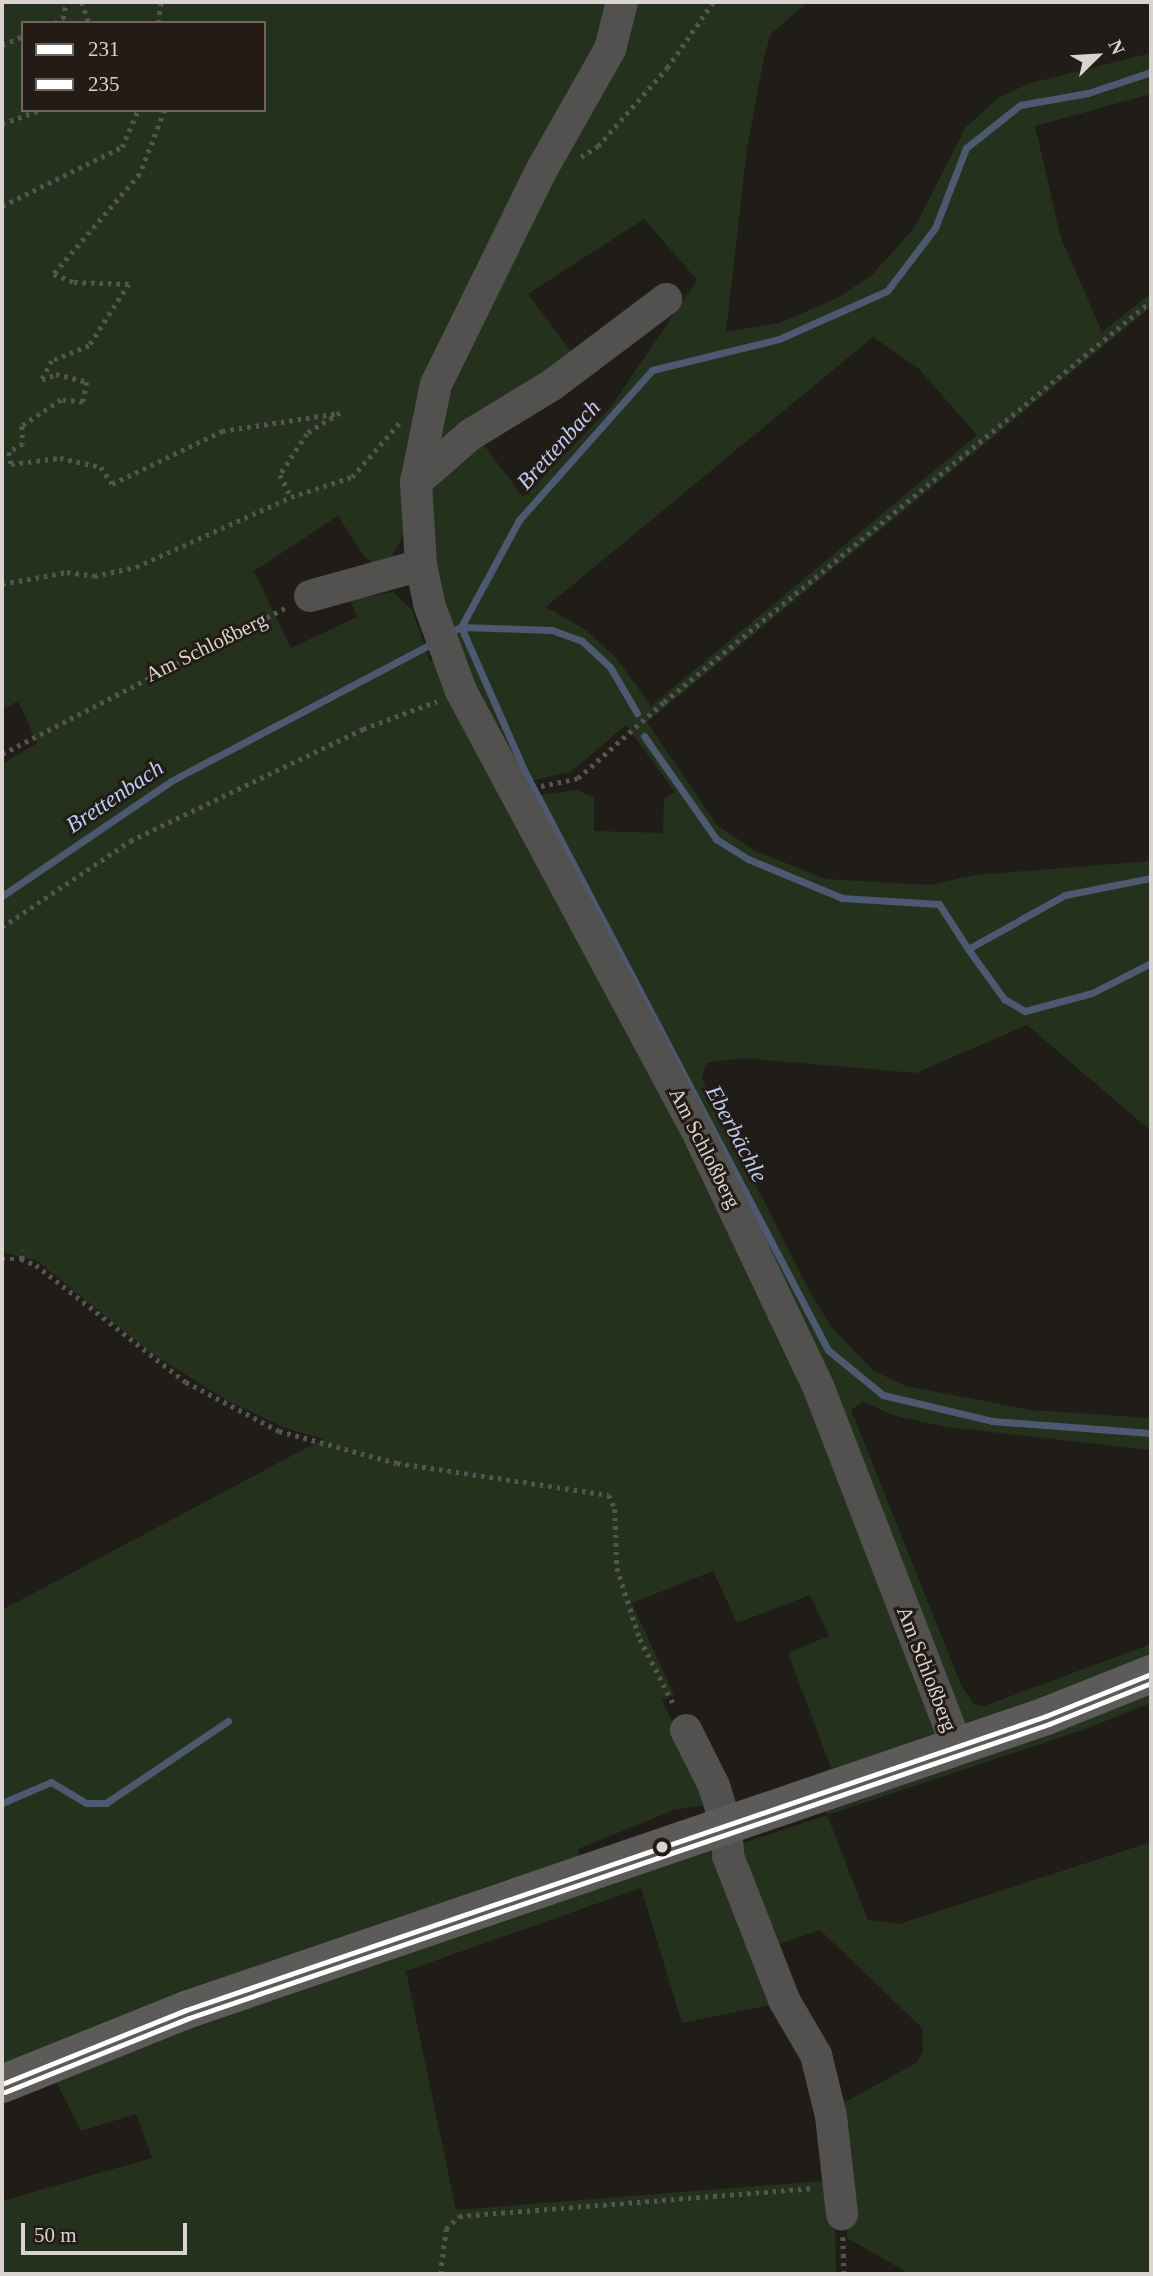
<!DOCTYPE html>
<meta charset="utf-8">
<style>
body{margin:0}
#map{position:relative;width:1153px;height:2276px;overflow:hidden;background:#201c18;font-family:Georgia,serif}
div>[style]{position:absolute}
.green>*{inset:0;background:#24311d}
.stream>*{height:7px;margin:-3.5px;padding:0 3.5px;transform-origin:3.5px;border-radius:3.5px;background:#4d5971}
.path>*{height:4.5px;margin-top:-2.25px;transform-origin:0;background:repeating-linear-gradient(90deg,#565453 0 3.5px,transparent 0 8.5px)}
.minor>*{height:32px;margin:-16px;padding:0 16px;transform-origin:16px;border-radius:16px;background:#52514f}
.major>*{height:38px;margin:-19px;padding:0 19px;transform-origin:19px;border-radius:19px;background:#5d5b59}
.bus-1>*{height:5px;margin:-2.5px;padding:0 2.5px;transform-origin:2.5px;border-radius:2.5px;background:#fff}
.bus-2>*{height:5px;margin:-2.5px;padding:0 2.5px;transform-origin:2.5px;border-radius:2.5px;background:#fff}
.dots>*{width:19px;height:19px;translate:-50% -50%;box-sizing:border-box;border:4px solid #241b15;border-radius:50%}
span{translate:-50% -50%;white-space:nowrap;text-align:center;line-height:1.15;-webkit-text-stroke:6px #241b15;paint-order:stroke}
.street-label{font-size:21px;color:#dad4d0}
.water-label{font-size:23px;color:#b8cef5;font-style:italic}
.frame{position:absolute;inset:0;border:4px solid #dad4d0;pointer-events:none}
.legend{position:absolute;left:21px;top:21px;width:245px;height:91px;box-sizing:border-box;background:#241b15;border:2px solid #6d6560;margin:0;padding:9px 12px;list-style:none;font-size:21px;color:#dad4d0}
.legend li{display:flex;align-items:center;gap:14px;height:35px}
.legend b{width:35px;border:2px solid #6d6560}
.north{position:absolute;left:1062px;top:21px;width:70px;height:70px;-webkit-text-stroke:5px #241b15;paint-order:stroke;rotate:66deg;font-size:19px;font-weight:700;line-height:28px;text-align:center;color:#dad4d0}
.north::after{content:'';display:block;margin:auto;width:24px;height:32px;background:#dad4d0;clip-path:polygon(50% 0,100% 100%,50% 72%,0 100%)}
.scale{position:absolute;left:21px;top:2223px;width:166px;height:32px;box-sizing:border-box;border:4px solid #dad4d0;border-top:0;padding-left:9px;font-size:21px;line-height:24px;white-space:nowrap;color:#dad4d0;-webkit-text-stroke:5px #241b15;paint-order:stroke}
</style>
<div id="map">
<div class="green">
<i style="clip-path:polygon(evenodd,2px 2px,808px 2px,771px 34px,764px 57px,747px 149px,726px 332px,779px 323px,837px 298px,872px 275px,915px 227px,965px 128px,999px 97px,1031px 83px,1151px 53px,1151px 94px,1035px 126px,1061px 238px,1102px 332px,1151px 293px,1151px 307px,647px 722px,717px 825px,755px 851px,826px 879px,931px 885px,974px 875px,1151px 861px,1151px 1131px,1027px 1025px,916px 1073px,743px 1058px,706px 1063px,702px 1079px,810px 1292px,832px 1328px,874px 1371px,906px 1386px,1031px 1410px,1151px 1418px,1151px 1450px,946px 1427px,892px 1415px,863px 1401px,851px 1410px,962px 1687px,974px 1704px,984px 1706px,1151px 1644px,1151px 1703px,1080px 1731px,827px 1815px,868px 1920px,899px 1924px,1151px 1842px,1151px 2274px,910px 2274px,847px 2238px,836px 2107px,916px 2063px,923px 2052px,922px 2028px,820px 1930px,770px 1947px,737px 1851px,743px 1843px,827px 1815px,812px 1776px,831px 1768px,788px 1653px,829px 1636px,810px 1595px,737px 1623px,713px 1571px,632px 1603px,674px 1695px,662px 1700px,711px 1804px,674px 1810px,578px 1849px,589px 1883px,696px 1848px,717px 1851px,780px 2003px,682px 2023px,641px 1888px,406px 1971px,456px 2210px,834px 2180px,836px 2274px,2px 2274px,2px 2201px,152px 2158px,136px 2114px,81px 2131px,55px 2080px,2px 2100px,2px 1610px,323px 1439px,283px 1427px,228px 1401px,154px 1355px,37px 1261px,2px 1252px,2px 764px,37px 743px,18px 701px,2px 710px,2px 2px,23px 23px,264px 23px,264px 110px,23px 110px,23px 23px,2px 2px,644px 219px,697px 280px,610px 408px,523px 497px,480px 440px,429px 485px,436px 580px,461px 651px,430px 661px,412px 610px,393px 592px,350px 600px,357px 617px,291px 648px,254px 571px,338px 516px,364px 556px,373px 563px,392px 557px,402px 537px,406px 451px,430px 447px,573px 354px,528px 294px,644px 219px,2px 2px,873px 337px,919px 369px,977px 435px,651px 706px,617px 659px,586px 630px,546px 607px,873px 337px,2px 2px,626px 725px,675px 792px,664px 799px,663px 833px,594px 831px,594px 798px,577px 790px,532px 796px,525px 782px,571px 772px,626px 725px)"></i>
</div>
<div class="stream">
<i style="left:449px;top:633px;width:13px;rotate:-27deg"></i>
<i style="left:461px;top:627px;width:122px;rotate:-61.5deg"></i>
<i style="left:519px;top:520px;width:200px;rotate:-48.4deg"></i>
<i style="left:652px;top:370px;width:131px;rotate:-13.7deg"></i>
<i style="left:779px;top:339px;width:118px;rotate:-24deg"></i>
<i style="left:887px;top:291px;width:79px;rotate:-52.7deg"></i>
<i style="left:935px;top:228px;width:86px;rotate:-68.8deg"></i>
<i style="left:966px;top:148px;width:69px;rotate:-38.5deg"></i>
<i style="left:1020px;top:105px;width:69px;rotate:-10deg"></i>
<i style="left:1088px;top:93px;width:66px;rotate:-18.4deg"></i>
<i style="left:637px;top:713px;width:53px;rotate:-120.4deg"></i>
<i style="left:610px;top:667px;width:38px;rotate:-137deg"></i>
<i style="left:582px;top:641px;width:32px;rotate:-160deg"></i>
<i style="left:552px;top:630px;width:91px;rotate:-178.1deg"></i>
<i style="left:461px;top:627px;width:156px;rotate:66.2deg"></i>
<i style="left:524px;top:770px;width:655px;rotate:62.34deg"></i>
<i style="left:828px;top:1350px;width:71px;rotate:39.3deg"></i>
<i style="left:883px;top:1395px;width:112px;rotate:13.4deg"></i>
<i style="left:992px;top:1421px;width:159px;rotate:4.3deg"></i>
<i style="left:644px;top:736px;width:126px;rotate:55deg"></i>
<i style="left:716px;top:839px;width:38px;rotate:32deg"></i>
<i style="left:748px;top:859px;width:102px;rotate:22.5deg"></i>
<i style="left:842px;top:898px;width:97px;rotate:3.5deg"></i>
<i style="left:939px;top:904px;width:54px;rotate:57.2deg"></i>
<i style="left:968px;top:949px;width:111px;rotate:-29.1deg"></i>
<i style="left:1065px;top:895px;width:88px;rotate:-11.2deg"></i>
<i style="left:2px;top:896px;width:204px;rotate:-34.2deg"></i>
<i style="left:171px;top:781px;width:300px;rotate:-27.8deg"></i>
<i style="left:968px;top:949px;width:62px;rotate:54.2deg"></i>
<i style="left:1004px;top:999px;width:24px;rotate:30deg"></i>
<i style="left:1025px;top:1011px;width:69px;rotate:-15deg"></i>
<i style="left:1092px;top:993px;width:66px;rotate:-27deg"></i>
<i style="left:2px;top:1803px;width:53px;rotate:-23.2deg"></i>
<i style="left:51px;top:1782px;width:41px;rotate:31deg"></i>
<i style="left:86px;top:1803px;width:20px"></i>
<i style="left:106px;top:1803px;width:147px;rotate:-33.9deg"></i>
</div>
<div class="path">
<i style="left:82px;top:2px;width:22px;rotate:72deg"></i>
<i style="left:54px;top:23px;width:10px;rotate:-24deg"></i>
<i style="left:63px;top:19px;width:17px;rotate:-80deg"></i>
<i style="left:158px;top:23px;width:21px;rotate:-82deg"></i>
<i style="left:2px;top:45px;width:23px;rotate:-23deg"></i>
<i style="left:165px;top:110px;width:69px;rotate:111.3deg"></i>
<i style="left:140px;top:174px;width:132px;rotate:130.7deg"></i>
<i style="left:54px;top:274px;width:22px;rotate:22deg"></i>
<i style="left:74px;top:282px;width:55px;rotate:2.1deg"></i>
<i style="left:129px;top:284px;width:74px;rotate:122.8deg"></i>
<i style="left:89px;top:346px;width:40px;rotate:158deg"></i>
<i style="left:52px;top:361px;width:21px;rotate:118deg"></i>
<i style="left:42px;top:380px;width:15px;rotate:-23deg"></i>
<i style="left:56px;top:374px;width:32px;rotate:14deg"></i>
<i style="left:87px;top:382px;width:20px;rotate:101deg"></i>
<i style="left:83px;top:402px;width:22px;rotate:-175deg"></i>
<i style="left:61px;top:400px;width:47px;rotate:146.3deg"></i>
<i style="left:22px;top:426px;width:18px;rotate:87deg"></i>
<i style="left:23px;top:444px;width:16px;rotate:150deg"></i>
<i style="left:9px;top:452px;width:12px;rotate:81deg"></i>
<i style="left:11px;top:464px;width:49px;rotate:-7deg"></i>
<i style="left:60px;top:458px;width:42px;rotate:12.4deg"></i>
<i style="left:101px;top:467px;width:20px;rotate:57deg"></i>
<i style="left:112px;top:484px;width:122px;rotate:-25.7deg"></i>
<i style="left:222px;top:431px;width:119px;rotate:-8.7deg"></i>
<i style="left:340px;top:413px;width:39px;rotate:148deg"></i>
<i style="left:307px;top:434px;width:49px;rotate:123.4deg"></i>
<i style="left:280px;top:475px;width:25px;rotate:63deg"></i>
<i style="left:2px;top:124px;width:40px;rotate:-20.2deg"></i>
<i style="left:581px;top:157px;width:20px;rotate:-33deg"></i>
<i style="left:598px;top:146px;width:104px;rotate:-48.5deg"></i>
<i style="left:667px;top:68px;width:80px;rotate:-55.1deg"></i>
<i style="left:2px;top:206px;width:134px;rotate:-26.2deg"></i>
<i style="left:122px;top:147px;width:40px;rotate:-66.6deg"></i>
<i style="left:2px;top:584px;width:66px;rotate:-10.5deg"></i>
<i style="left:67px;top:572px;width:27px;rotate:8deg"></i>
<i style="left:94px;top:576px;width:43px;rotate:-12.1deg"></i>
<i style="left:136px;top:567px;width:170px;rotate:-24.3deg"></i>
<i style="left:291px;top:497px;width:64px;rotate:-18.2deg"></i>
<i style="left:352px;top:477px;width:74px;rotate:-48.8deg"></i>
<i style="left:2px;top:754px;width:321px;rotate:-27.3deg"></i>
<i style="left:541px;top:786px;width:38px;rotate:-12deg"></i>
<i style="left:578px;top:778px;width:115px;rotate:-41.5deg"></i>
<i style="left:664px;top:702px;width:631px;rotate:-39.47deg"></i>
<i style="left:2px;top:927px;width:154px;rotate:-33.9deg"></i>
<i style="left:130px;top:841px;width:259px;rotate:-25.7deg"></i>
<i style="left:363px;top:729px;width:79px;rotate:-20.7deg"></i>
<i style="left:2px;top:1259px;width:19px"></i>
<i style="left:21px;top:1259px;width:9px;rotate:-77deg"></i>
<i style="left:21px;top:1259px;width:16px;rotate:22deg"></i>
<i style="left:36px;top:1265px;width:190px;rotate:38deg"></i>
<i style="left:186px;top:1382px;width:105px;rotate:27.8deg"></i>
<i style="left:279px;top:1431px;width:122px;rotate:15.2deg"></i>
<i style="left:397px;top:1463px;width:214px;rotate:8.6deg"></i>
<i style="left:609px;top:1495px;width:15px;rotate:67deg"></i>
<i style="left:615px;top:1509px;width:59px;rotate:88.1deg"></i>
<i style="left:617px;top:1568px;width:75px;rotate:72.1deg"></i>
<i style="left:640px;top:1639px;width:76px;rotate:62.8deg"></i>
<i style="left:843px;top:2237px;width:37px;rotate:88deg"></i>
<i style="left:440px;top:2274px;width:45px;rotate:-82.4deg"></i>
<i style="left:446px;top:2229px;width:18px;rotate:-45deg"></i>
<i style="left:459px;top:2216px;width:356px;rotate:-4.5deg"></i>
</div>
<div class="minor">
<i style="left:622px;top:2px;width:49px;rotate:104.3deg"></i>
<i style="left:610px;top:49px;width:140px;rotate:119.5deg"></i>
<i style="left:541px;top:171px;width:237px;rotate:116.2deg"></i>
<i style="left:436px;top:384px;width:100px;rotate:101.5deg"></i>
<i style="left:416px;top:482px;width:83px;rotate:86.6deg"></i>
<i style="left:421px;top:565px;width:40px;rotate:78deg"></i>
<i style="left:429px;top:604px;width:93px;rotate:69.8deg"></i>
<i style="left:461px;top:691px;width:493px;rotate:61.8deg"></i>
<i style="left:694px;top:1125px;width:289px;rotate:64.6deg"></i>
<i style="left:818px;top:1386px;width:387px;rotate:68.9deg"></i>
<i style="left:416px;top:482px;width:72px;rotate:-41deg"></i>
<i style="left:470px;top:435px;width:96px;rotate:-31.4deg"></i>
<i style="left:552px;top:385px;width:143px;rotate:-37deg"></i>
<i style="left:310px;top:596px;width:115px;rotate:-15.6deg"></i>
<i style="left:686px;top:1730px;width:63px;rotate:63.4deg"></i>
<i style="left:714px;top:1786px;width:41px;rotate:72.9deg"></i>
<i style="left:726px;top:1825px;width:31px;rotate:86deg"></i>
<i style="left:728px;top:1856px;width:155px;rotate:68.7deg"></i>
<i style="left:784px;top:2000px;width:64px;rotate:59.8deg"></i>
<i style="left:816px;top:2055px;width:63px;rotate:76.2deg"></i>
<i style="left:831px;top:2116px;width:99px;rotate:83.6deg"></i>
</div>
<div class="major">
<i style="left:2px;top:2084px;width:198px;rotate:-21.9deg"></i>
<i style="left:186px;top:2010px;width:909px;rotate:-18.87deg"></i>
<i style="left:1046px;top:1716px;width:113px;rotate:-21.8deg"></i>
</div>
<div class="bus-1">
<i style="left:2px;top:2084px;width:198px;rotate:-21.9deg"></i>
<i style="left:186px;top:2010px;width:909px;rotate:-18.87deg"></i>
<i style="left:1046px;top:1716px;width:113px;rotate:-21.8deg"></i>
</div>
<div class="bus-2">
<i style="left:5px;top:2092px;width:198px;rotate:-21.9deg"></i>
<i style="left:189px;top:2018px;width:909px;rotate:-18.87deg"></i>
<i style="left:1049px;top:1724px;width:110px;rotate:-21.9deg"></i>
</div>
<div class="dots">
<i style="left:662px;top:1847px;background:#dad4d0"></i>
</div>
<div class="street-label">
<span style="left:206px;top:647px;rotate:-26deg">Am Schloßberg</span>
<span style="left:705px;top:1148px;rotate:63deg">Am Schloßberg</span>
<span style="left:927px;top:1669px;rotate:69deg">Am Schloßberg</span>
</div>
<div class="water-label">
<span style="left:559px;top:445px;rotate:-48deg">Brettenbach</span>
<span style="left:115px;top:797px;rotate:-34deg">Brettenbach</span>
<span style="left:736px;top:1134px;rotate:62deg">Eberbächle</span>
</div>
<div class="frame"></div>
<ul class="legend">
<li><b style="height:9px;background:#fff"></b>231</li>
<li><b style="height:9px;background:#fff"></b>235</li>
</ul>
<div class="north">N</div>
<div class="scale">50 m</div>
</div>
